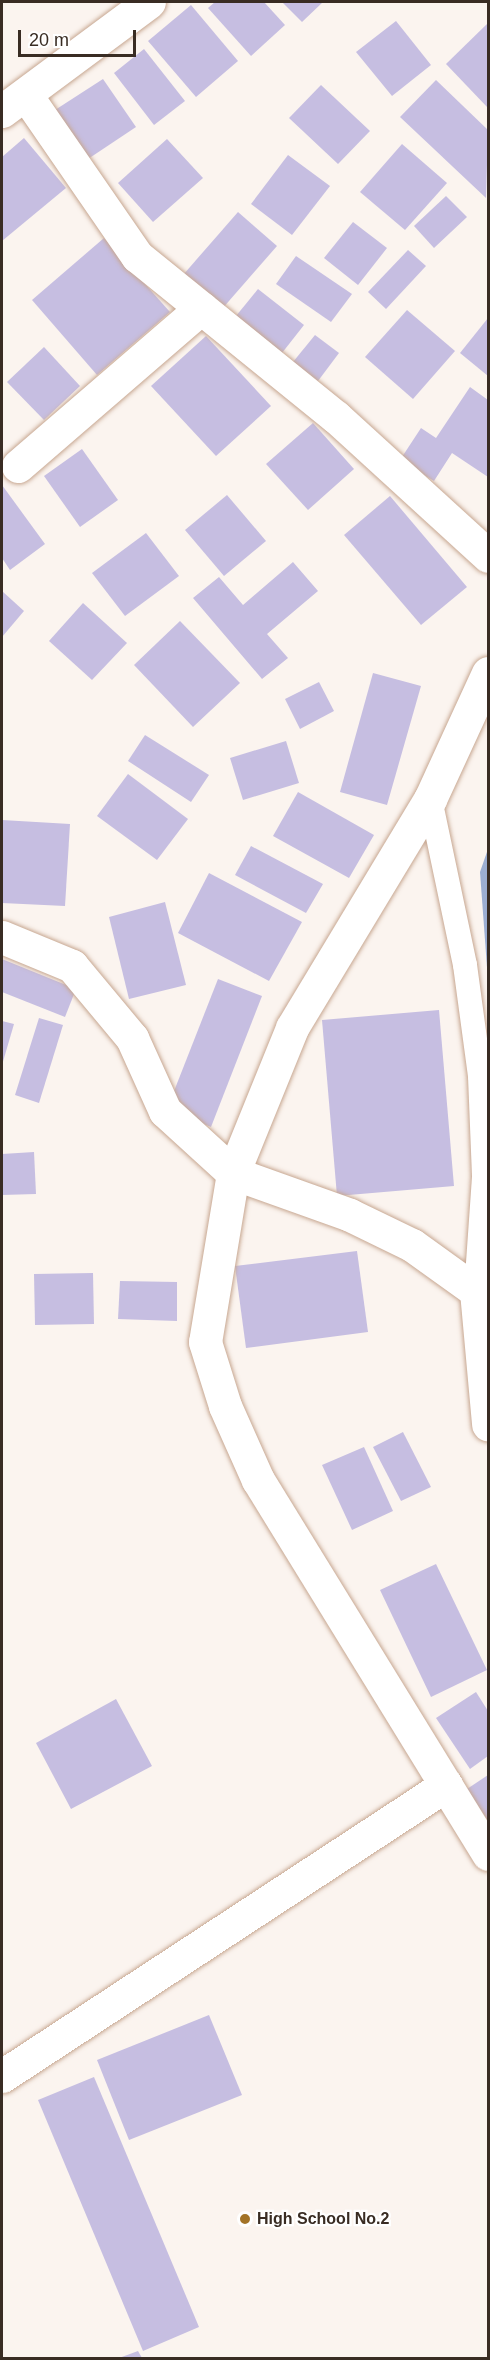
<!DOCTYPE html>
<style>
body{margin:0}
#map{position:relative;width:490px;height:2360px;overflow:hidden;background:#fbf4ef;font-family:Helvetica,sans-serif}
div>[style]{position:absolute}
.water>*{inset:0;background:#9caed2}
.building>*{inset:0;background:#c6bee1}
.roads{filter:drop-shadow(0 0 2px #c7a791) drop-shadow(0 0 2px #c7a791)}
.lane>*{height:24px;margin:-12px;padding:0 12px;transform-origin:12px;border-radius:12px;background:#fff}
.street>*{height:33px;margin:-16.5px;padding:0 16.5px;transform-origin:16.5px;border-radius:16.5px;background:#fff}
.dots>*{width:16px;height:16px;translate:-50% -50%;box-sizing:border-box;border:3px solid #fff;border-radius:50%}
span{translate:-50% -50%;white-space:nowrap;text-align:center;line-height:1.15;-webkit-text-stroke:4.5px #fff;paint-order:stroke}
.poi-label{font-size:16px;color:#392c23;font-weight:700}
.left{translate:0 -50%;text-align:left}
.frame{position:absolute;inset:0;border:3px solid #392c23;pointer-events:none}
.scale{position:absolute;left:18px;top:30px;width:118px;height:27px;box-sizing:border-box;border:3px solid #392c23;border-top:0;padding-left:8px;font-size:18px;line-height:21px;white-space:nowrap;color:#392c23;-webkit-text-stroke:4px #fff;paint-order:stroke}
</style>
<div id="map">
<div class="water">
<i style="clip-path:polygon(488px 849px,488px 981px,480px 872px)"></i>
</div>
<div class="building">
<i style="clip-path:polygon(215px 2px,264px 2px,285px 25px,251px 56px,208px 8px)"></i>
<i style="clip-path:polygon(282px 2px,323px 2px,302px 22px)"></i>
<i style="clip-path:polygon(191px 5px,238px 61px,196px 97px,148px 41px)"></i>
<i style="clip-path:polygon(396px 21px,431px 65px,392px 96px,356px 52px)"></i>
<i style="clip-path:polygon(488px 23px,488px 108px,446px 64px)"></i>
<i style="clip-path:polygon(144px 49px,185px 101px,154px 125px,114px 73px)"></i>
<i style="clip-path:polygon(103px 79px,136px 127px,88px 159px,55px 110px)"></i>
<i style="clip-path:polygon(436px 80px,488px 130px,486px 198px,400px 117px)"></i>
<i style="clip-path:polygon(321px 85px,370px 131px,338px 164px,289px 118px)"></i>
<i style="clip-path:polygon(24px 138px,66px 188px,2px 241px,2px 157px)"></i>
<i style="clip-path:polygon(167px 139px,203px 178px,153px 222px,118px 183px)"></i>
<i style="clip-path:polygon(402px 144px,447px 183px,405px 230px,360px 192px)"></i>
<i style="clip-path:polygon(288px 155px,330px 186px,292px 235px,251px 204px)"></i>
<i style="clip-path:polygon(446px 196px,467px 217px,434px 248px,414px 226px)"></i>
<i style="clip-path:polygon(238px 212px,277px 246px,222px 309px,183px 275px)"></i>
<i style="clip-path:polygon(353px 222px,387px 248px,358px 285px,324px 258px)"></i>
<i style="clip-path:polygon(104px 238px,170px 312px,97px 375px,32px 300px)"></i>
<i style="clip-path:polygon(408px 250px,426px 266px,386px 309px,368px 292px)"></i>
<i style="clip-path:polygon(296px 256px,352px 294px,331px 322px,276px 284px)"></i>
<i style="clip-path:polygon(258px 289px,304px 325px,282px 353px,236px 316px)"></i>
<i style="clip-path:polygon(407px 310px,455px 351px,413px 399px,365px 357px)"></i>
<i style="clip-path:polygon(488px 318px,488px 376px,460px 353px)"></i>
<i style="clip-path:polygon(315px 335px,339px 353px,318px 381px,293px 362px)"></i>
<i style="clip-path:polygon(206px 336px,271px 406px,216px 456px,151px 386px)"></i>
<i style="clip-path:polygon(44px 347px,80px 386px,44px 420px,7px 382px)"></i>
<i style="clip-path:polygon(470px 387px,488px 400px,488px 477px,452px 453px,434px 481px,400px 460px,421px 428px,436px 438px)"></i>
<i style="clip-path:polygon(313px 423px,354px 469px,308px 510px,266px 464px)"></i>
<i style="clip-path:polygon(82px 449px,118px 500px,80px 527px,44px 476px)"></i>
<i style="clip-path:polygon(2px 485px,45px 544px,10px 570px,2px 558px)"></i>
<i style="clip-path:polygon(227px 495px,266px 541px,224px 576px,185px 530px)"></i>
<i style="clip-path:polygon(390px 496px,467px 587px,421px 625px,344px 535px)"></i>
<i style="clip-path:polygon(146px 533px,179px 576px,125px 616px,92px 573px)"></i>
<i style="clip-path:polygon(293px 562px,318px 591px,267px 634px,288px 658px,262px 679px,193px 598px,219px 577px,243px 605px)"></i>
<i style="clip-path:polygon(2px 591px,24px 611px,2px 637px)"></i>
<i style="clip-path:polygon(83px 603px,127px 643px,92px 680px,49px 641px)"></i>
<i style="clip-path:polygon(180px 621px,240px 683px,193px 727px,134px 665px)"></i>
<i style="clip-path:polygon(373px 673px,421px 686px,387px 805px,340px 792px)"></i>
<i style="clip-path:polygon(319px 682px,334px 711px,300px 729px,285px 699px)"></i>
<i style="clip-path:polygon(145px 735px,209px 775px,191px 802px,128px 761px)"></i>
<i style="clip-path:polygon(286px 741px,299px 783px,243px 800px,230px 758px)"></i>
<i style="clip-path:polygon(128px 774px,188px 819px,157px 860px,97px 816px)"></i>
<i style="clip-path:polygon(298px 792px,374px 835px,349px 878px,273px 836px)"></i>
<i style="clip-path:polygon(2px 820px,70px 824px,65px 906px,2px 903px)"></i>
<i style="clip-path:polygon(251px 846px,323px 884px,306px 913px,235px 875px)"></i>
<i style="clip-path:polygon(209px 873px,302px 922px,269px 981px,178px 933px)"></i>
<i style="clip-path:polygon(165px 902px,186px 985px,129px 999px,109px 917px)"></i>
<i style="clip-path:polygon(2px 959px,76px 989px,65px 1017px,2px 992px)"></i>
<i style="clip-path:polygon(218px 979px,262px 996px,211px 1127px,167px 1109px)"></i>
<i style="clip-path:polygon(439px 1010px,454px 1186px,337px 1196px,322px 1020px)"></i>
<i style="clip-path:polygon(39px 1018px,63px 1025px,39px 1103px,15px 1095px)"></i>
<i style="clip-path:polygon(2px 1021px,14px 1024px,2px 1065px)"></i>
<i style="clip-path:polygon(34px 1152px,36px 1194px,2px 1195px,2px 1154px)"></i>
<i style="clip-path:polygon(357px 1251px,368px 1332px,246px 1348px,235px 1266px)"></i>
<i style="clip-path:polygon(93px 1273px,94px 1324px,35px 1325px,34px 1274px)"></i>
<i style="clip-path:polygon(120px 1281px,177px 1282px,177px 1321px,118px 1319px)"></i>
<i style="clip-path:polygon(403px 1432px,431px 1487px,401px 1501px,373px 1447px)"></i>
<i style="clip-path:polygon(364px 1447px,393px 1511px,352px 1530px,322px 1465px)"></i>
<i style="clip-path:polygon(436px 1564px,487px 1670px,431px 1697px,380px 1590px)"></i>
<i style="clip-path:polygon(476px 1692px,488px 1711px,488px 1756px,470px 1769px,436px 1718px)"></i>
<i style="clip-path:polygon(116px 1699px,152px 1766px,71px 1809px,36px 1743px)"></i>
<i style="clip-path:polygon(488px 1775px,488px 1821px,467px 1789px)"></i>
<i style="clip-path:polygon(209px 2015px,242px 2095px,129px 2140px,97px 2060px)"></i>
<i style="clip-path:polygon(94px 2077px,199px 2327px,143px 2351px,38px 2100px)"></i>
<i style="clip-path:polygon(138px 2351px,142px 2358px,119px 2358px)"></i>
</div>
<div class="roads">
<div class="lane">
<i style="left:430px;top:799px;width:170px;rotate:78.1deg"></i>
<i style="left:465px;top:965px;width:112px;rotate:82.3deg"></i>
<i style="left:480px;top:1076px;width:101px;rotate:87.7deg"></i>
<i style="left:484px;top:1177px;width:114px;rotate:94deg"></i>
</div>
<div class="street">
<i style="left:26px;top:95px;width:196px;rotate:55.4deg"></i>
<i style="left:137px;top:256px;width:256px;rotate:39deg"></i>
<i style="left:336px;top:417px;width:206px;rotate:42.4deg"></i>
<i style="left:2px;top:111px;width:183px;rotate:-36.6deg"></i>
<i style="left:18px;top:466px;width:242px;rotate:-40.8deg"></i>
<i style="left:488px;top:673px;width:139px;rotate:114.7deg"></i>
<i style="left:430px;top:799px;width:267px;rotate:121.1deg"></i>
<i style="left:292px;top:1028px;width:157px;rotate:112.1deg"></i>
<i style="left:233px;top:1173px;width:171px;rotate:99.4deg"></i>
<i style="left:205px;top:1342px;width:67px;rotate:72.6deg"></i>
<i style="left:225px;top:1406px;width:81px;rotate:66deg"></i>
<i style="left:258px;top:1480px;width:439px;rotate:58.4deg"></i>
<i style="left:2px;top:937px;width:76px;rotate:22.5deg"></i>
<i style="left:72px;top:966px;width:94px;rotate:50.2deg"></i>
<i style="left:132px;top:1038px;width:80px;rotate:65.7deg"></i>
<i style="left:165px;top:1111px;width:92px;rotate:42.4deg"></i>
<i style="left:233px;top:1173px;width:124px;rotate:19.7deg"></i>
<i style="left:350px;top:1215px;width:69px;rotate:25.8deg"></i>
<i style="left:412px;top:1245px;width:79px;rotate:35.7deg"></i>
<i style="left:476px;top:1291px;width:134px;rotate:84.8deg"></i>
<i style="left:2px;top:2076px;width:531px;rotate:-33.24deg"></i>
</div>
</div>
<div class="dots">
<i style="left:245px;top:2219px;background:#a37327"></i>
</div>
<div class="poi-label">
<span class="left" style="left:257px;top:2219px">High School No.2</span>
</div>
<div class="frame"></div>
<div class="scale">20 m</div>
</div>
